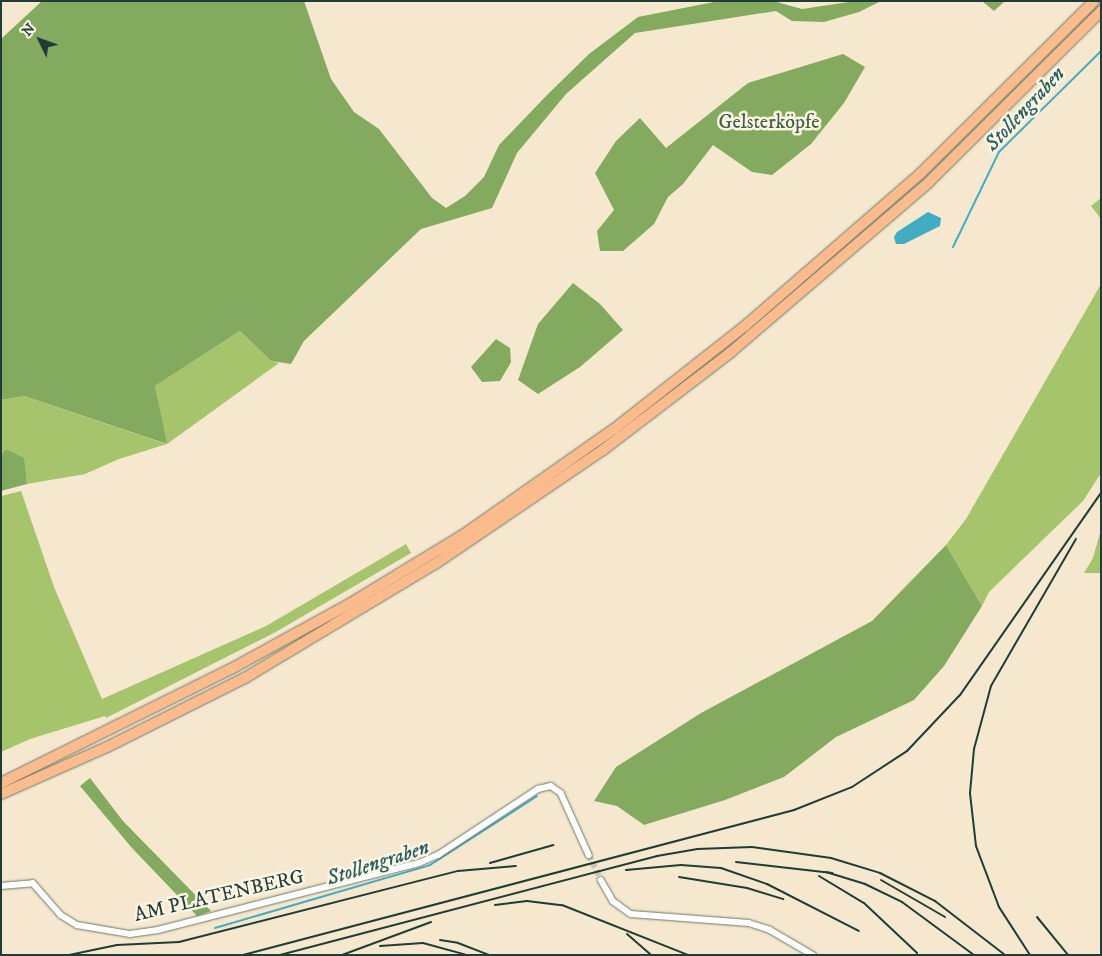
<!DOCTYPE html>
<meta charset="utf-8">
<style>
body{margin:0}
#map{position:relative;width:1102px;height:956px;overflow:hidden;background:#f5e8ce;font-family:"IM FELL DW Pica",serif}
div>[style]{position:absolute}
.green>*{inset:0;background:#a6c46c}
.forest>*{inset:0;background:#84aa60}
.water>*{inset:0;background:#43acc3}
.stream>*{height:2px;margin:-1px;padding:0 1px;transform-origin:1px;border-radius:1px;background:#43acc3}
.minor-tunnel>*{height:5.5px;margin-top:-2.75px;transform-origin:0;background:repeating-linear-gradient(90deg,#cac6af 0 5.5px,transparent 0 8.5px)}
.roads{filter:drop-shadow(0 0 1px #6a796a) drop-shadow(0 0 1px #6a796a)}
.minor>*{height:5.5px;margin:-2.75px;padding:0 2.75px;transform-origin:2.75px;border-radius:2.75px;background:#fff}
.motorway>*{height:10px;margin:-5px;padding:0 5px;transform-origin:5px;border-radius:5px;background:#fbbb8d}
.rail>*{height:2px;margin:-1px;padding:0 1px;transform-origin:1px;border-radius:1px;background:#1f3d34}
span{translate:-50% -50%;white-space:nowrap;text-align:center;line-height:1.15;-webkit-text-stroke:5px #fcf5e5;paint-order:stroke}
.park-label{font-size:20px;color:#415f42}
.street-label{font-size:20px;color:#1f3d34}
.water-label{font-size:21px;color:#2a5e5f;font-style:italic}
.frame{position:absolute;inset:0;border:2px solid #1f3d34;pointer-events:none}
.north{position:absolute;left:15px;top:15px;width:50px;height:50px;-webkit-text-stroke:4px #fcf5e5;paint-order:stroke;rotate:312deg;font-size:14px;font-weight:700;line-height:20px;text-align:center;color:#1f3d34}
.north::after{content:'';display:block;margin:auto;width:18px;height:22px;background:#1f3d34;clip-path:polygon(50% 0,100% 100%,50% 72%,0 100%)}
</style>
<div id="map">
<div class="green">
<i style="clip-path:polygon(1101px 198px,1101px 219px,1091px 206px)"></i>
<i style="clip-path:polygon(1101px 284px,1101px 473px,1083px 501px,989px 592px,982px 606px,946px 545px,966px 519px)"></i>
<i style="clip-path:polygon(240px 331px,271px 361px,279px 363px,167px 444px,119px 459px,85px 474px,27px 484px,23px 458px,6px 449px,1px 455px,1px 400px,24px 396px,166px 444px,155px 386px)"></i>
<i style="clip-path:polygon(21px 491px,54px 587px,102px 699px,266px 626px,406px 544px,411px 553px,274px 633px,106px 718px,105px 716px,30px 739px,1px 752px,1px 496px)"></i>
<i style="clip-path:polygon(1101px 529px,1101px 573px,1084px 573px,1093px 558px)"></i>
</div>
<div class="forest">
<i style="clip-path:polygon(42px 1px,304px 1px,331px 79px,354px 112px,379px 129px,432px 198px,446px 208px,465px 196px,484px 177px,499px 145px,547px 95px,589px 54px,638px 17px,719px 1px,773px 1px,802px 9px,855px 1px,881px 1px,859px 12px,824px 22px,792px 21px,776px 11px,635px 33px,566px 94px,517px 153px,492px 208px,421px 229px,304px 341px,291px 364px,271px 361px,240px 331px,155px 386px,167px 444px,24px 396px,1px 400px,1px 39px)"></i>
<i style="clip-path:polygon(982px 1px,1005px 1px,994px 11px)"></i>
<i style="clip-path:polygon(843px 54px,865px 67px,844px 103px,811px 144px,772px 175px,752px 172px,713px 145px,683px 184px,668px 197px,654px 224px,623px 251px,600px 251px,597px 231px,614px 210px,595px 173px,616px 141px,640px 118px,666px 148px,748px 83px)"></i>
<i style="clip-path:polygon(573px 283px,600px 304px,623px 330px,580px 367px,538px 394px,518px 380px,538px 324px)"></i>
<i style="clip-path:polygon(496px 339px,510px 348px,511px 362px,500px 381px,482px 382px,471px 367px)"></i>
<i style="clip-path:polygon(6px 449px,24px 458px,27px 484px,1px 491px,1px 455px)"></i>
<i style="clip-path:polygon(946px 545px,982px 606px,944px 666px,914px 700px,836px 737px,784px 777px,725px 800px,644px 825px,617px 806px,594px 801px,616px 767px,701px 713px,872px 621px)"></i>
<i style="clip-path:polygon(90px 778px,123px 821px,211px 911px,197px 916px,132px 848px,80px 786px)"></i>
</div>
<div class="water">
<i style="clip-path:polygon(928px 212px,941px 218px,940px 226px,904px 244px,896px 244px,894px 237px,897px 232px)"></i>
</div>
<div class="stream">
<i style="left:953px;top:247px;width:106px;rotate:-64.2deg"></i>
<i style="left:999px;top:152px;width:144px;rotate:-44.7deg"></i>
<i style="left:215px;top:928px;width:224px;rotate:-16.3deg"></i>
<i style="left:430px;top:865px;width:127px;rotate:-32.8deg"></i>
</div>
<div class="minor-tunnel">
<i style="left:589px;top:855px;width:28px;rotate:64deg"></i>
</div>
<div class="roads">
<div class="minor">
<i style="left:601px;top:880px;width:24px;rotate:60deg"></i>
<i style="left:613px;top:901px;width:22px;rotate:36deg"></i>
<i style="left:631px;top:914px;width:118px;rotate:4.4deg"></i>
<i style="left:749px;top:923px;width:22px;rotate:18deg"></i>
<i style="left:770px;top:930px;width:50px;rotate:30.2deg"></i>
<i style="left:1px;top:886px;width:32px;rotate:-5deg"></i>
<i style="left:33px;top:883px;width:43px;rotate:48.8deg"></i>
<i style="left:61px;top:915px;width:19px;rotate:32deg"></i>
<i style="left:77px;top:925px;width:54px;rotate:9.6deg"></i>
<i style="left:130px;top:934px;width:28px;rotate:-8deg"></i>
<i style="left:158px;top:930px;width:269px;rotate:-14.4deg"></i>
<i style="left:419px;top:863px;width:21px;rotate:-23deg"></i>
<i style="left:438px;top:855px;width:120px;rotate:-33.4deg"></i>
<i style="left:538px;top:789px;width:13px;rotate:-13deg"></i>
<i style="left:551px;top:786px;width:12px;rotate:35deg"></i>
<i style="left:561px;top:793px;width:68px;rotate:65.7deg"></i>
</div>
<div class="motorway">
<i style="left:1px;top:783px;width:257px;rotate:-26.4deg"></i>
<i style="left:231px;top:669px;width:137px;rotate:-28.8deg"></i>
<i style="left:351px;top:603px;width:131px;rotate:-31.3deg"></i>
<i style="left:463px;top:535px;width:184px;rotate:-35.1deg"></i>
<i style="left:614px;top:429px;width:167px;rotate:-38.2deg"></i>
<i style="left:745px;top:326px;width:232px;rotate:-41deg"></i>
<i style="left:920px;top:174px;width:245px;rotate:-44.8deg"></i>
<i style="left:1px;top:794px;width:116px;rotate:-23.9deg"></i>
<i style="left:107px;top:747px;width:154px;rotate:-26.6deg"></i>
<i style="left:245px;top:678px;width:222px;rotate:-31deg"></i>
<i style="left:435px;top:564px;width:203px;rotate:-34.2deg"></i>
<i style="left:603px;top:450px;width:161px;rotate:-37.4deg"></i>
<i style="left:731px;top:352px;width:261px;rotate:-40.6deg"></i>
<i style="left:929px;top:182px;width:243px;rotate:-44.8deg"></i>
</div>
</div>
<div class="rail">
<i style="left:736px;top:862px;width:97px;rotate:6.5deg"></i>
<i style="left:490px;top:863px;width:66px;rotate:-15.9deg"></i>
<i style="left:626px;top:870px;width:55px;rotate:-5.2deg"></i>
<i style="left:681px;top:865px;width:40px;rotate:4.3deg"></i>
<i style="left:721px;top:868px;width:49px;rotate:19.2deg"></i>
<i style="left:767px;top:884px;width:103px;rotate:27.1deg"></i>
<i style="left:826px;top:872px;width:41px;rotate:17.1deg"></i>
<i style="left:865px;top:884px;width:41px;rotate:25.9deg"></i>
<i style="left:902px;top:902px;width:89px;rotate:36.4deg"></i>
<i style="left:819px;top:876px;width:52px;rotate:31deg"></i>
<i style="left:864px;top:903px;width:73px;rotate:43.3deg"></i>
<i style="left:679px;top:877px;width:69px;rotate:9.2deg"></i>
<i style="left:747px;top:888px;width:38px;rotate:17deg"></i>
<i style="left:881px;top:880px;width:74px;rotate:30deg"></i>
<i style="left:495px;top:905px;width:32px;rotate:-7deg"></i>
<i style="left:527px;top:901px;width:35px;rotate:7deg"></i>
<i style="left:562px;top:905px;width:136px;rotate:21.6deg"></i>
<i style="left:1037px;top:917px;width:49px;rotate:50.8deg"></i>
<i style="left:627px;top:934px;width:32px;rotate:41deg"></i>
<i style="left:440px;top:940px;width:18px;rotate:9deg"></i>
<i style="left:458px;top:943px;width:33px;rotate:21deg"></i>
<i style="left:380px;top:946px;width:43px;rotate:-4deg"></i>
<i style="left:423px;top:943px;width:46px;rotate:15.3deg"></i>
<i style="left:69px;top:955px;width:49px;rotate:-11.8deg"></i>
<i style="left:117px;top:945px;width:62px;rotate:-2.8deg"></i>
<i style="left:179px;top:942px;width:288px;rotate:-14.3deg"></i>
<i style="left:458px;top:871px;width:58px;rotate:-4.9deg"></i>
<i style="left:243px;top:955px;width:570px;rotate:-14.74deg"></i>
<i style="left:794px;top:810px;width:62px;rotate:-21.6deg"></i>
<i style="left:852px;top:787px;width:66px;rotate:-33.2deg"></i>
<i style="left:907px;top:751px;width:77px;rotate:-46.6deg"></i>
<i style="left:960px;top:695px;width:246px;rotate:-55.1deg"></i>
<i style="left:280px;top:955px;width:390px;rotate:-14.7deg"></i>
<i style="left:657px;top:856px;width:41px;rotate:-9.9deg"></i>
<i style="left:697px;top:849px;width:55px;rotate:-2.1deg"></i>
<i style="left:752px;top:847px;width:80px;rotate:7.9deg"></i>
<i style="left:831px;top:858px;width:51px;rotate:17deg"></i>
<i style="left:880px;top:873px;width:62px;rotate:27deg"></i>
<i style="left:935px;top:901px;width:88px;rotate:37.6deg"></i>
<i style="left:342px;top:955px;width:95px;rotate:-20.3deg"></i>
<i style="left:361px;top:955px;width:57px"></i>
<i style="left:1030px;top:955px;width:57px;rotate:-122.9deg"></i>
<i style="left:999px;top:907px;width:65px;rotate:-110.7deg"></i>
<i style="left:976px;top:846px;width:53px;rotate:-96.5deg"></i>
<i style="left:970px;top:793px;width:44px;rotate:-84.8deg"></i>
<i style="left:974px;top:749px;width:65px;rotate:-74.9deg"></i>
<i style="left:991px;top:686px;width:170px;rotate:-60deg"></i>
</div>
<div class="park-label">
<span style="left:769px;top:122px">Gelsterköpfe</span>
</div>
<div class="street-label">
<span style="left:219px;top:896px;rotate:-13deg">AM PLATENBERG</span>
</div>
<div class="water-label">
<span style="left:1025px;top:109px;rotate:-47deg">Stollengraben</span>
<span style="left:378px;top:863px;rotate:-18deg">Stollengraben</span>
</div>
<div class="frame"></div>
<div class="north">N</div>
</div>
